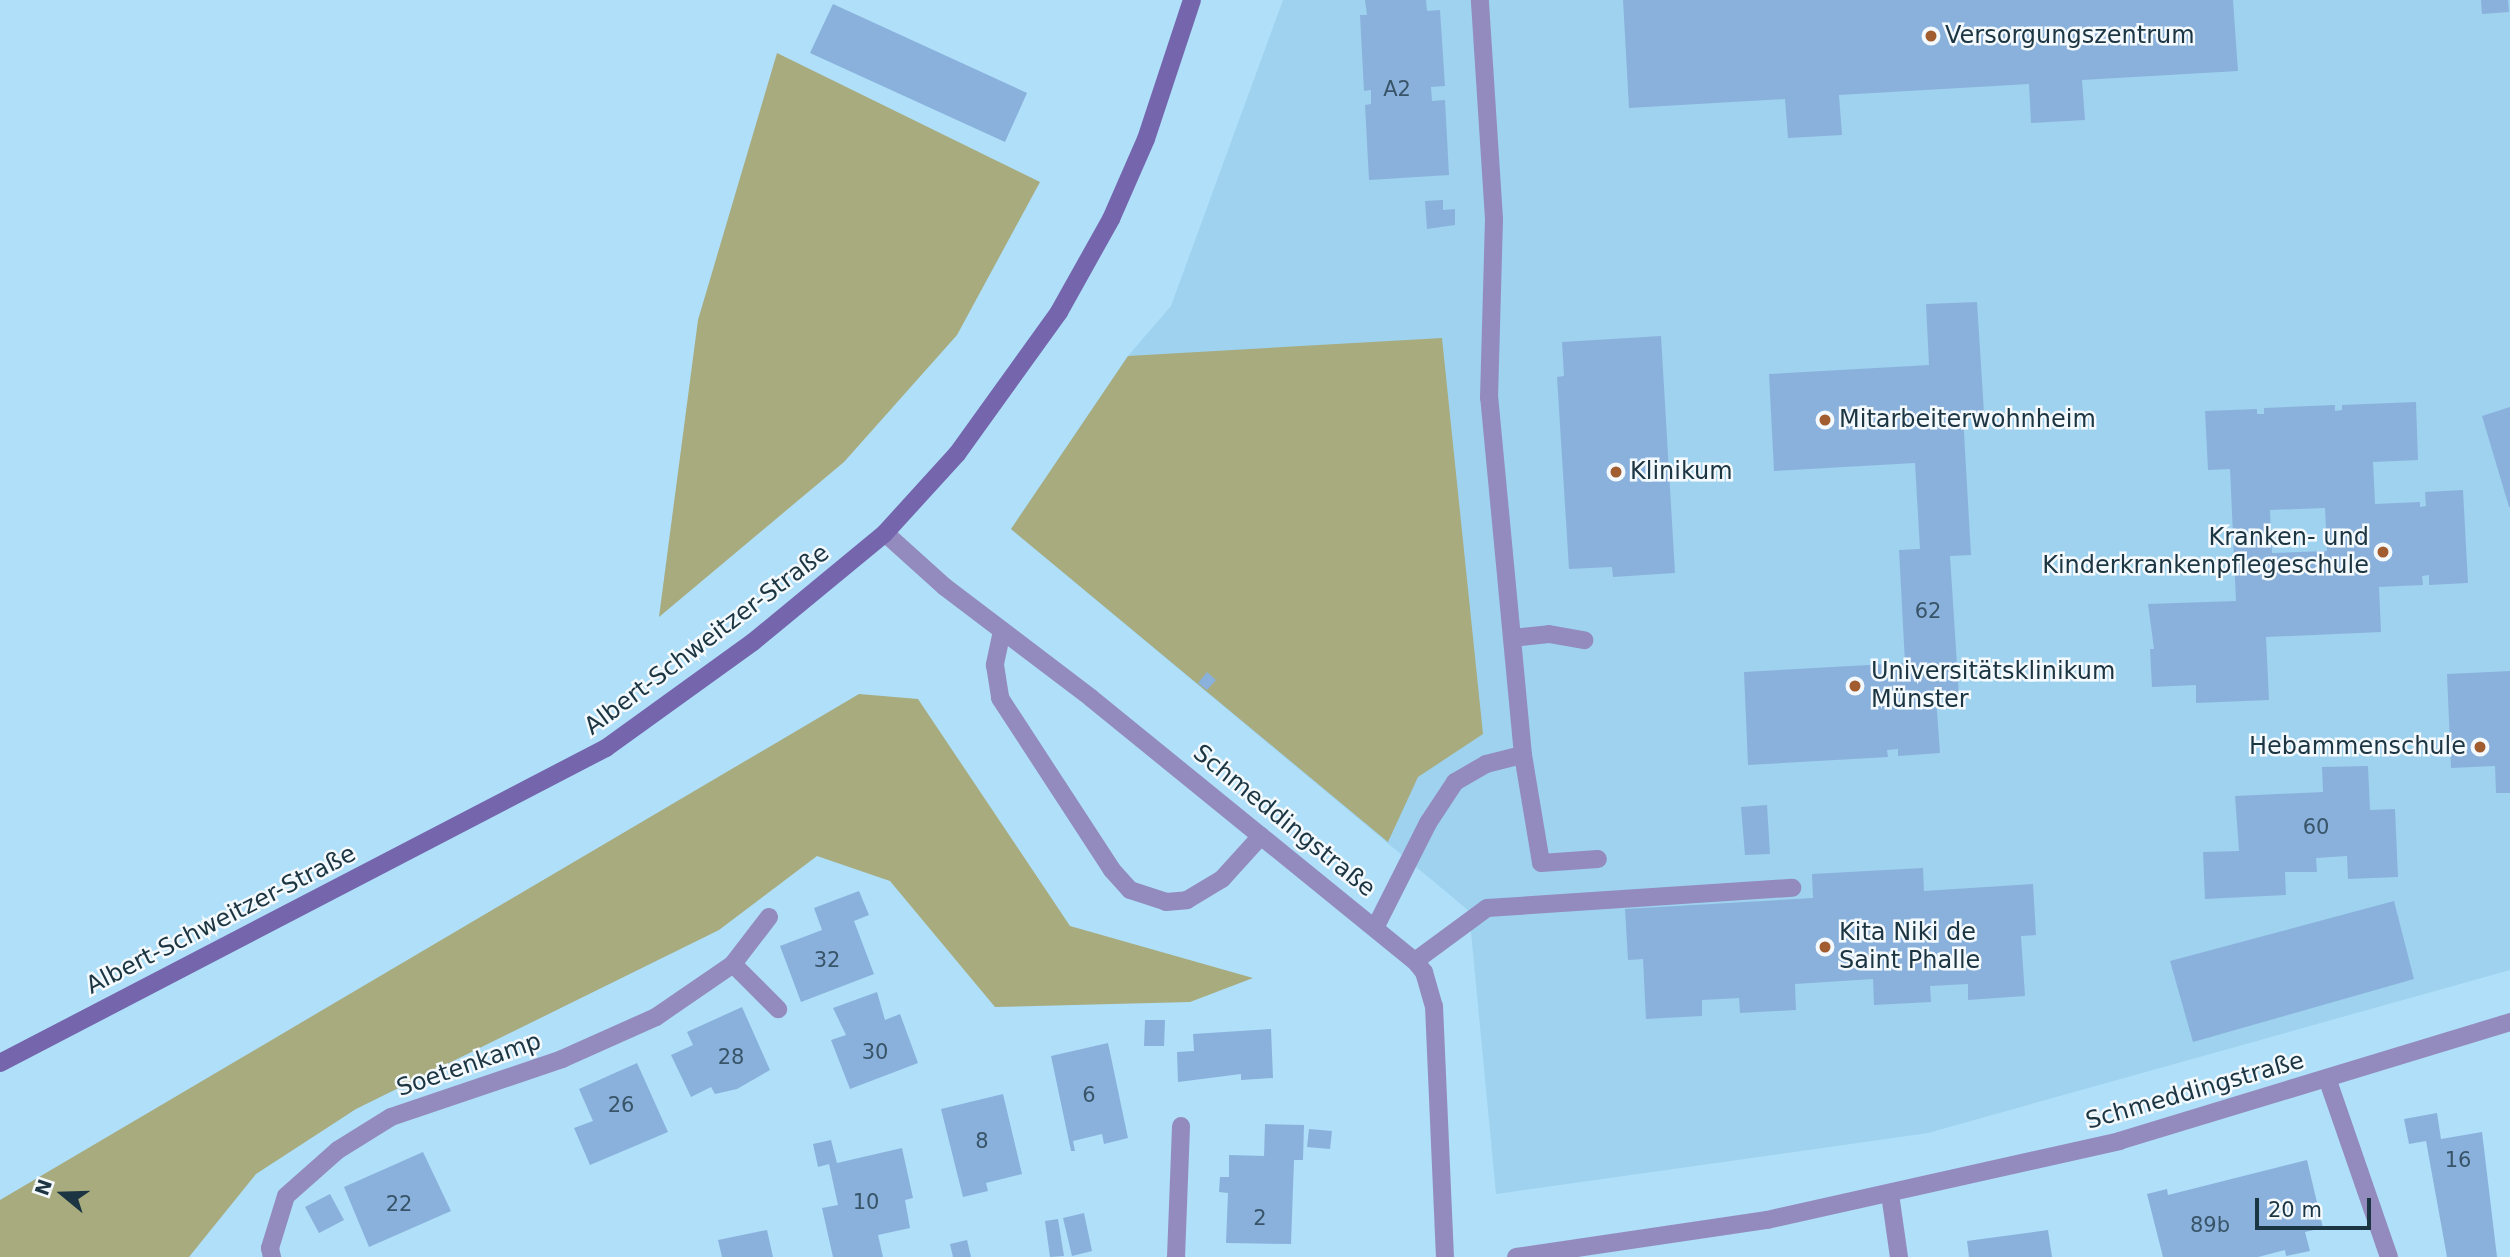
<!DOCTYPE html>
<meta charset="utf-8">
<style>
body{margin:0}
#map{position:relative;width:2510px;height:1257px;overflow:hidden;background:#afdff9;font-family:"DejaVu Sans",sans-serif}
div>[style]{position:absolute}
.built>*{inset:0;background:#9ed2ef}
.green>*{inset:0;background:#a8ab7e}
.building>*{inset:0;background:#8ab1dc}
.lane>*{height:18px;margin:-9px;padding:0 9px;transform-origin:9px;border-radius:9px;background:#938bbd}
.street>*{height:18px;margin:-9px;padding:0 9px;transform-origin:9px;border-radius:9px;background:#938bbd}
.secondary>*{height:18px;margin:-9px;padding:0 9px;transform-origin:9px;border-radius:9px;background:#7465ad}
.dots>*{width:19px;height:19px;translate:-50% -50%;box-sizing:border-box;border:4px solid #f3f9fc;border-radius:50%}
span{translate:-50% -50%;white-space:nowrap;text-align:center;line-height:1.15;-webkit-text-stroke:5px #f3f9fc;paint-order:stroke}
.number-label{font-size:21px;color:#385468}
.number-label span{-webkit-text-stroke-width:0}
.poi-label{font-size:24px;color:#1c3542}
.left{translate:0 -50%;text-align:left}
.right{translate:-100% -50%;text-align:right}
.street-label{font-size:24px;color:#1c3542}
.north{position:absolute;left:28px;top:1159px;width:70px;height:70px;-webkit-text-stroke:5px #f3f9fc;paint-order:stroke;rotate:289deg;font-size:19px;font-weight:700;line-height:28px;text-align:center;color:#1c3542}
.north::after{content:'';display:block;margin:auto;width:24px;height:32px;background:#1c3542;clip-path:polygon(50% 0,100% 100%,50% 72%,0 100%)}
.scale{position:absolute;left:2255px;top:1198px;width:116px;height:32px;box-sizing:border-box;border:4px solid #1c3542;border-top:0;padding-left:9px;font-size:21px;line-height:24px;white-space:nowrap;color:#1c3542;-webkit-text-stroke:5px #f3f9fc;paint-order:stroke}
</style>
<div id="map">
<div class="built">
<i style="clip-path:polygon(1283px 0,2510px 0,2510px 970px,1928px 1133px,1496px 1194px,1469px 911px,1011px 529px,1128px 356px,1171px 306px)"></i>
</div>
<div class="green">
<i style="clip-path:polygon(777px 53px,1040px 182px,957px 335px,844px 462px,659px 617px,698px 320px)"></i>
<i style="clip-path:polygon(1442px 338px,1483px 734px,1418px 777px,1388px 842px,1011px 529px,1128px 356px)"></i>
<i style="clip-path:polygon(859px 694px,918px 699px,1070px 926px,1253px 978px,1190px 1002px,995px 1007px,890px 881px,817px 856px,719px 930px,356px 1109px,256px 1174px,189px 1257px,0 1257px,0 1200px)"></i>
</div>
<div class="building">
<i style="clip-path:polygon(1365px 0,1426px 0,1427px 11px,1440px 10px,1445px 86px,1431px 87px,1432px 101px,1445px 100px,1449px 175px,1369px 180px,1365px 105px,1371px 104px,1371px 90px,1364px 91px,1360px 15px,1367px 15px)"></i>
<i style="clip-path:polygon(1623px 0,2233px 0,2238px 71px,2082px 80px,2085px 120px,2031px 123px,2029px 84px,1839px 95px,1842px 135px,1788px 138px,1785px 99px,1629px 108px)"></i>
<i style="clip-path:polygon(2481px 0,2508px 0,2509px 12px,2482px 14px)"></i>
<i style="clip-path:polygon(833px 4px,1027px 93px,1005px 142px,810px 53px)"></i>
<i style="clip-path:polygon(1443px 200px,1443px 210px,1455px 209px,1455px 225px,1427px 229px,1425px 201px)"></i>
<i style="clip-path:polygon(1977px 302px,1984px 413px,1963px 415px,1971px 555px,1950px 556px,1959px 696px,1936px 697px,1940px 753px,1898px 756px,1898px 749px,1887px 750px,1888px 757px,1748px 765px,1744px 672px,1905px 663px,1899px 550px,1920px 549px,1915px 463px,1774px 471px,1769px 374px,1929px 365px,1926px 304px)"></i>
<i style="clip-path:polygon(1661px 336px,1675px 573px,1613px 577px,1612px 567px,1569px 569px,1557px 377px,1564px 376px,1562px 342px)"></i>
<i style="clip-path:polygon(evenodd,2416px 402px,2418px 460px,2373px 462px,2375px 504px,2420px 502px,2420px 507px,2426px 506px,2425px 492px,2463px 490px,2468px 583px,2429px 585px,2429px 575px,2422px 576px,2423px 585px,2379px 587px,2381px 632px,2266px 637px,2269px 700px,2196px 703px,2196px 685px,2152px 687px,2150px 649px,2154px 649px,2148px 604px,2236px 601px,2230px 469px,2208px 470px,2205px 411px,2257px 409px,2257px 414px,2264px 414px,2264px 408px,2335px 405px,2335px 411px,2342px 410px,2342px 405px,2416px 402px,2325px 508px,2327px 551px,2272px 553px,2270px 510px,2325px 508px)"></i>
<i style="clip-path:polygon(2510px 407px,2510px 507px,2509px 507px,2482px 416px)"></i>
<i style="clip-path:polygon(2510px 671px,2510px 793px,2496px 793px,2495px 766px,2451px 768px,2447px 674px)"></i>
<i style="clip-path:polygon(1207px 672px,1216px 680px,1207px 690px,1198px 683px)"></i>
<i style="clip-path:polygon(2368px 766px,2370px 810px,2395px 809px,2398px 877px,2348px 879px,2347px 856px,2316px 858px,2317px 872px,2285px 872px,2286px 895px,2205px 899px,2203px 852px,2239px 851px,2235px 796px,2323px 792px,2322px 767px)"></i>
<i style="clip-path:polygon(1767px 805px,1770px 854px,1745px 855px,1741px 807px)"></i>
<i style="clip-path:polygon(1923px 868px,1924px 891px,2033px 884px,2036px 935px,2021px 936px,2025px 996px,1968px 1000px,1968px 984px,1930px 986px,1931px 1002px,1874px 1005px,1873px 979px,1795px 984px,1796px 1010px,1740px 1013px,1739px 998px,1702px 1000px,1702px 1016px,1646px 1019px,1643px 959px,1628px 960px,1625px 909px,1813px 898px,1812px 874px)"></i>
<i style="clip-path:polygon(859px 891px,869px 915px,854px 921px,874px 974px,801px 1002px,780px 946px,822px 930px,814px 908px)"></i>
<i style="clip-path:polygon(2394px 901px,2414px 979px,2193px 1042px,2170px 961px)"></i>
<i style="clip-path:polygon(877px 992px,885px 1020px,900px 1014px,918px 1063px,850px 1089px,831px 1040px,846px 1035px,833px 1008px)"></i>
<i style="clip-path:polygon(742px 1007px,770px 1070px,737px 1089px,715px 1094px,711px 1087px,691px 1097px,671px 1055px,693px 1045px,687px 1032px)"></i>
<i style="clip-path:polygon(1145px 1020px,1165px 1020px,1164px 1046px,1144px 1046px)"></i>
<i style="clip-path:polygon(1271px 1029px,1273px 1078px,1241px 1080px,1241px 1074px,1178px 1082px,1177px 1052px,1194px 1051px,1193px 1034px)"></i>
<i style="clip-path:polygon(1108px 1043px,1128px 1138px,1104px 1144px,1102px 1134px,1073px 1141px,1075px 1151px,1071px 1151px,1051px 1056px)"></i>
<i style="clip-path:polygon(637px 1063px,668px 1132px,590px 1165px,574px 1128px,593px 1121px,579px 1089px)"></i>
<i style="clip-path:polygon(1003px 1094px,1022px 1174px,986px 1183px,988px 1191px,963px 1197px,941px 1109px)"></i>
<i style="clip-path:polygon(2437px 1113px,2441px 1139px,2482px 1132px,2497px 1257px,2447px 1257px,2426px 1141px,2409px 1144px,2404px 1119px)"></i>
<i style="clip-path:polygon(1265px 1124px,1304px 1125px,1303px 1160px,1294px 1160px,1291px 1244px,1226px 1243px,1228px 1193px,1219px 1192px,1220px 1177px,1229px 1177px,1229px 1155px,1264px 1156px)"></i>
<i style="clip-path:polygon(1309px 1129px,1332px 1131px,1330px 1149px,1307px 1147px)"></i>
<i style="clip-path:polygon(831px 1140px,837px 1163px,902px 1148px,913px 1198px,905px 1200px,910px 1228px,878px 1235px,883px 1257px,833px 1257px,822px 1208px,838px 1205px,829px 1164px,818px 1167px,813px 1144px)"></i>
<i style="clip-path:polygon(423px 1152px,451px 1211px,369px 1247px,344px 1187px)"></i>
<i style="clip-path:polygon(2307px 1160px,2323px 1228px,2305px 1232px,2310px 1251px,2286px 1256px,2285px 1250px,2258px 1257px,2163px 1257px,2147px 1194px,2167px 1189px,2168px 1195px)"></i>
<i style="clip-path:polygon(330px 1194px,344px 1220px,319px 1233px,305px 1207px)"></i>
<i style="clip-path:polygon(1084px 1213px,1092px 1251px,1072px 1256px,1063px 1218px)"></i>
<i style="clip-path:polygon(1058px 1219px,1064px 1256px,1050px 1257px,1045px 1221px)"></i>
<i style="clip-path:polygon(767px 1230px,773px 1257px,722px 1257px,718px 1240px)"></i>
<i style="clip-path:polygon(2048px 1230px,2052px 1257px,1969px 1257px,1967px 1241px)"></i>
<i style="clip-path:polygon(967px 1240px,971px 1257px,953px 1257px,950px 1244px)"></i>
</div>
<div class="lane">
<i style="left:1002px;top:631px;width:35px;rotate:102deg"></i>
<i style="left:995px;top:665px;width:33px;rotate:81deg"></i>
<i style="left:1000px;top:698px;width:205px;rotate:56.9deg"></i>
<i style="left:1112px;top:870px;width:27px;rotate:48deg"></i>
<i style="left:1130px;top:890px;width:38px;rotate:18deg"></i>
<i style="left:1166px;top:902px;width:21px;rotate:-5deg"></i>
<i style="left:1187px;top:900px;width:41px;rotate:-31deg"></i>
<i style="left:1222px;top:879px;width:58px;rotate:-47.8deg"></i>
<i style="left:1512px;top:638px;width:37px;rotate:-6deg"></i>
<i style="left:1549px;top:634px;width:36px;rotate:10deg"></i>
<i style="left:1523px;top:755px;width:109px;rotate:80.5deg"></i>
<i style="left:1541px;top:863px;width:57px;rotate:-4deg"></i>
<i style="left:769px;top:917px;width:59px;rotate:127.5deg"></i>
<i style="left:733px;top:964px;width:64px;rotate:45deg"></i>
<i style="left:1376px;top:926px;width:115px;rotate:-63.2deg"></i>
<i style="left:1428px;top:823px;width:49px;rotate:-56.6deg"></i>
<i style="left:1455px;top:782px;width:36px;rotate:-30deg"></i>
<i style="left:1486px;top:764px;width:38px;rotate:-14deg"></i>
<i style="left:1523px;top:755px;width:359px;rotate:-95.4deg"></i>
<i style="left:1489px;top:398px;width:179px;rotate:-88.4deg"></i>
<i style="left:1494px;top:219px;width:219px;rotate:-93.7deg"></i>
<i style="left:1415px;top:961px;width:89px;rotate:-36.4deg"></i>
<i style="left:1487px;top:908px;width:306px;rotate:-3.8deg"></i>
<i style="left:1890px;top:1194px;width:64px;rotate:81.9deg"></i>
<i style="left:1176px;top:1257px;width:131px;rotate:-87.8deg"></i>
</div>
<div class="street">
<i style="left:885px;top:533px;width:81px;rotate:42deg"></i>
<i style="left:945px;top:587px;width:183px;rotate:37.2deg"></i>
<i style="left:1091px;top:698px;width:417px;rotate:39.1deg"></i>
<i style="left:1415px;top:961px;width:14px;rotate:51deg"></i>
<i style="left:1424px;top:972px;width:35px;rotate:74deg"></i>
<i style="left:1434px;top:1006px;width:251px;rotate:87.5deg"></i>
<i style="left:2327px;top:1078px;width:189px;rotate:70.9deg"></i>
<i style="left:272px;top:1257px;width:9px;rotate:-103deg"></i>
<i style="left:270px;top:1248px;width:54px;rotate:-72.9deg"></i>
<i style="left:286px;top:1196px;width:69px;rotate:-41.5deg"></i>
<i style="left:338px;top:1150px;width:62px;rotate:-31.9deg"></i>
<i style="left:391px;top:1117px;width:181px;rotate:-18.7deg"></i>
<i style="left:562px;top:1059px;width:103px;rotate:-24.1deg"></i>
<i style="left:656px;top:1017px;width:93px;rotate:-34.5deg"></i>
<i style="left:1516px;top:1257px;width:254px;rotate:-8.4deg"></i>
<i style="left:1767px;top:1220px;width:361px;rotate:-12.6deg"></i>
<i style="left:2119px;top:1141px;width:409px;rotate:-16.9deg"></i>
</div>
<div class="secondary">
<i style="left:0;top:1063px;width:683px;rotate:-27.47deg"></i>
<i style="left:606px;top:748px;width:181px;rotate:-35.8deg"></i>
<i style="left:753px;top:642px;width:171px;rotate:-39.5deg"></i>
<i style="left:885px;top:533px;width:107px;rotate:-47.7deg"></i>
<i style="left:957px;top:454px;width:175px;rotate:-54.3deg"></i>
<i style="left:1059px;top:312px;width:107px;rotate:-60.8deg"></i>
<i style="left:1111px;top:219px;width:87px;rotate:-66.4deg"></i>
<i style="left:1146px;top:139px;width:146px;rotate:-71.7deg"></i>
</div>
<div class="dots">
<i style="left:1931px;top:36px;background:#a15c2f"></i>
<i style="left:1825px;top:420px;background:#a15c2f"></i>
<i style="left:1616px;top:472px;background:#a15c2f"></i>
<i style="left:2383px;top:552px;background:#a15c2f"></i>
<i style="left:1855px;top:686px;background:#a15c2f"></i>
<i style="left:2480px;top:747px;background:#a15c2f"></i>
<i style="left:1825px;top:947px;background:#a15c2f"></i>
</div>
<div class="number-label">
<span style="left:1397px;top:89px">A2</span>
<span style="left:1928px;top:611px">62</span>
<span style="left:2316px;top:827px">60</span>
<span style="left:827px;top:960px">32</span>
<span style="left:875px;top:1052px">30</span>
<span style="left:731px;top:1057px">28</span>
<span style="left:1089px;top:1095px">6</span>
<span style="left:621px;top:1105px">26</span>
<span style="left:982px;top:1141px">8</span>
<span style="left:2458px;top:1160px">16</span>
<span style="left:866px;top:1202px">10</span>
<span style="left:399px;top:1204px">22</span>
<span style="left:1260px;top:1218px">2</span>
<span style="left:2210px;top:1225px">89b</span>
</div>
<div class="poi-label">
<span class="left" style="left:1945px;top:36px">Versorgungszentrum</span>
<span class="left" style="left:1839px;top:420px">Mitarbeiterwohnheim</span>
<span class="left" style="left:1630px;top:472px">Klinikum</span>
<span class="right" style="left:2369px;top:552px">Kranken- und<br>Kinderkrankenpflegeschule</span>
<span class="left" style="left:1871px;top:686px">Universitätsklinikum<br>Münster</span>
<span class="right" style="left:2466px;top:747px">Hebammenschule</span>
<span class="left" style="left:1839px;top:947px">Kita Niki de<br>Saint Phalle</span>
</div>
<div class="street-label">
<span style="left:707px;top:640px;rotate:-37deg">Albert-Schweitzer-Straße</span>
<span style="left:1284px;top:821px;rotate:39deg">Schmeddingstraße</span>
<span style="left:221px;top:920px;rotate:-27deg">Albert-Schweitzer-Straße</span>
<span style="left:469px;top:1065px;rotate:-19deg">Soetenkamp</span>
<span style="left:2195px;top:1091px;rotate:-16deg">Schmeddingstraße</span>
</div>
<div class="north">N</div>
<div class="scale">20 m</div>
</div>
